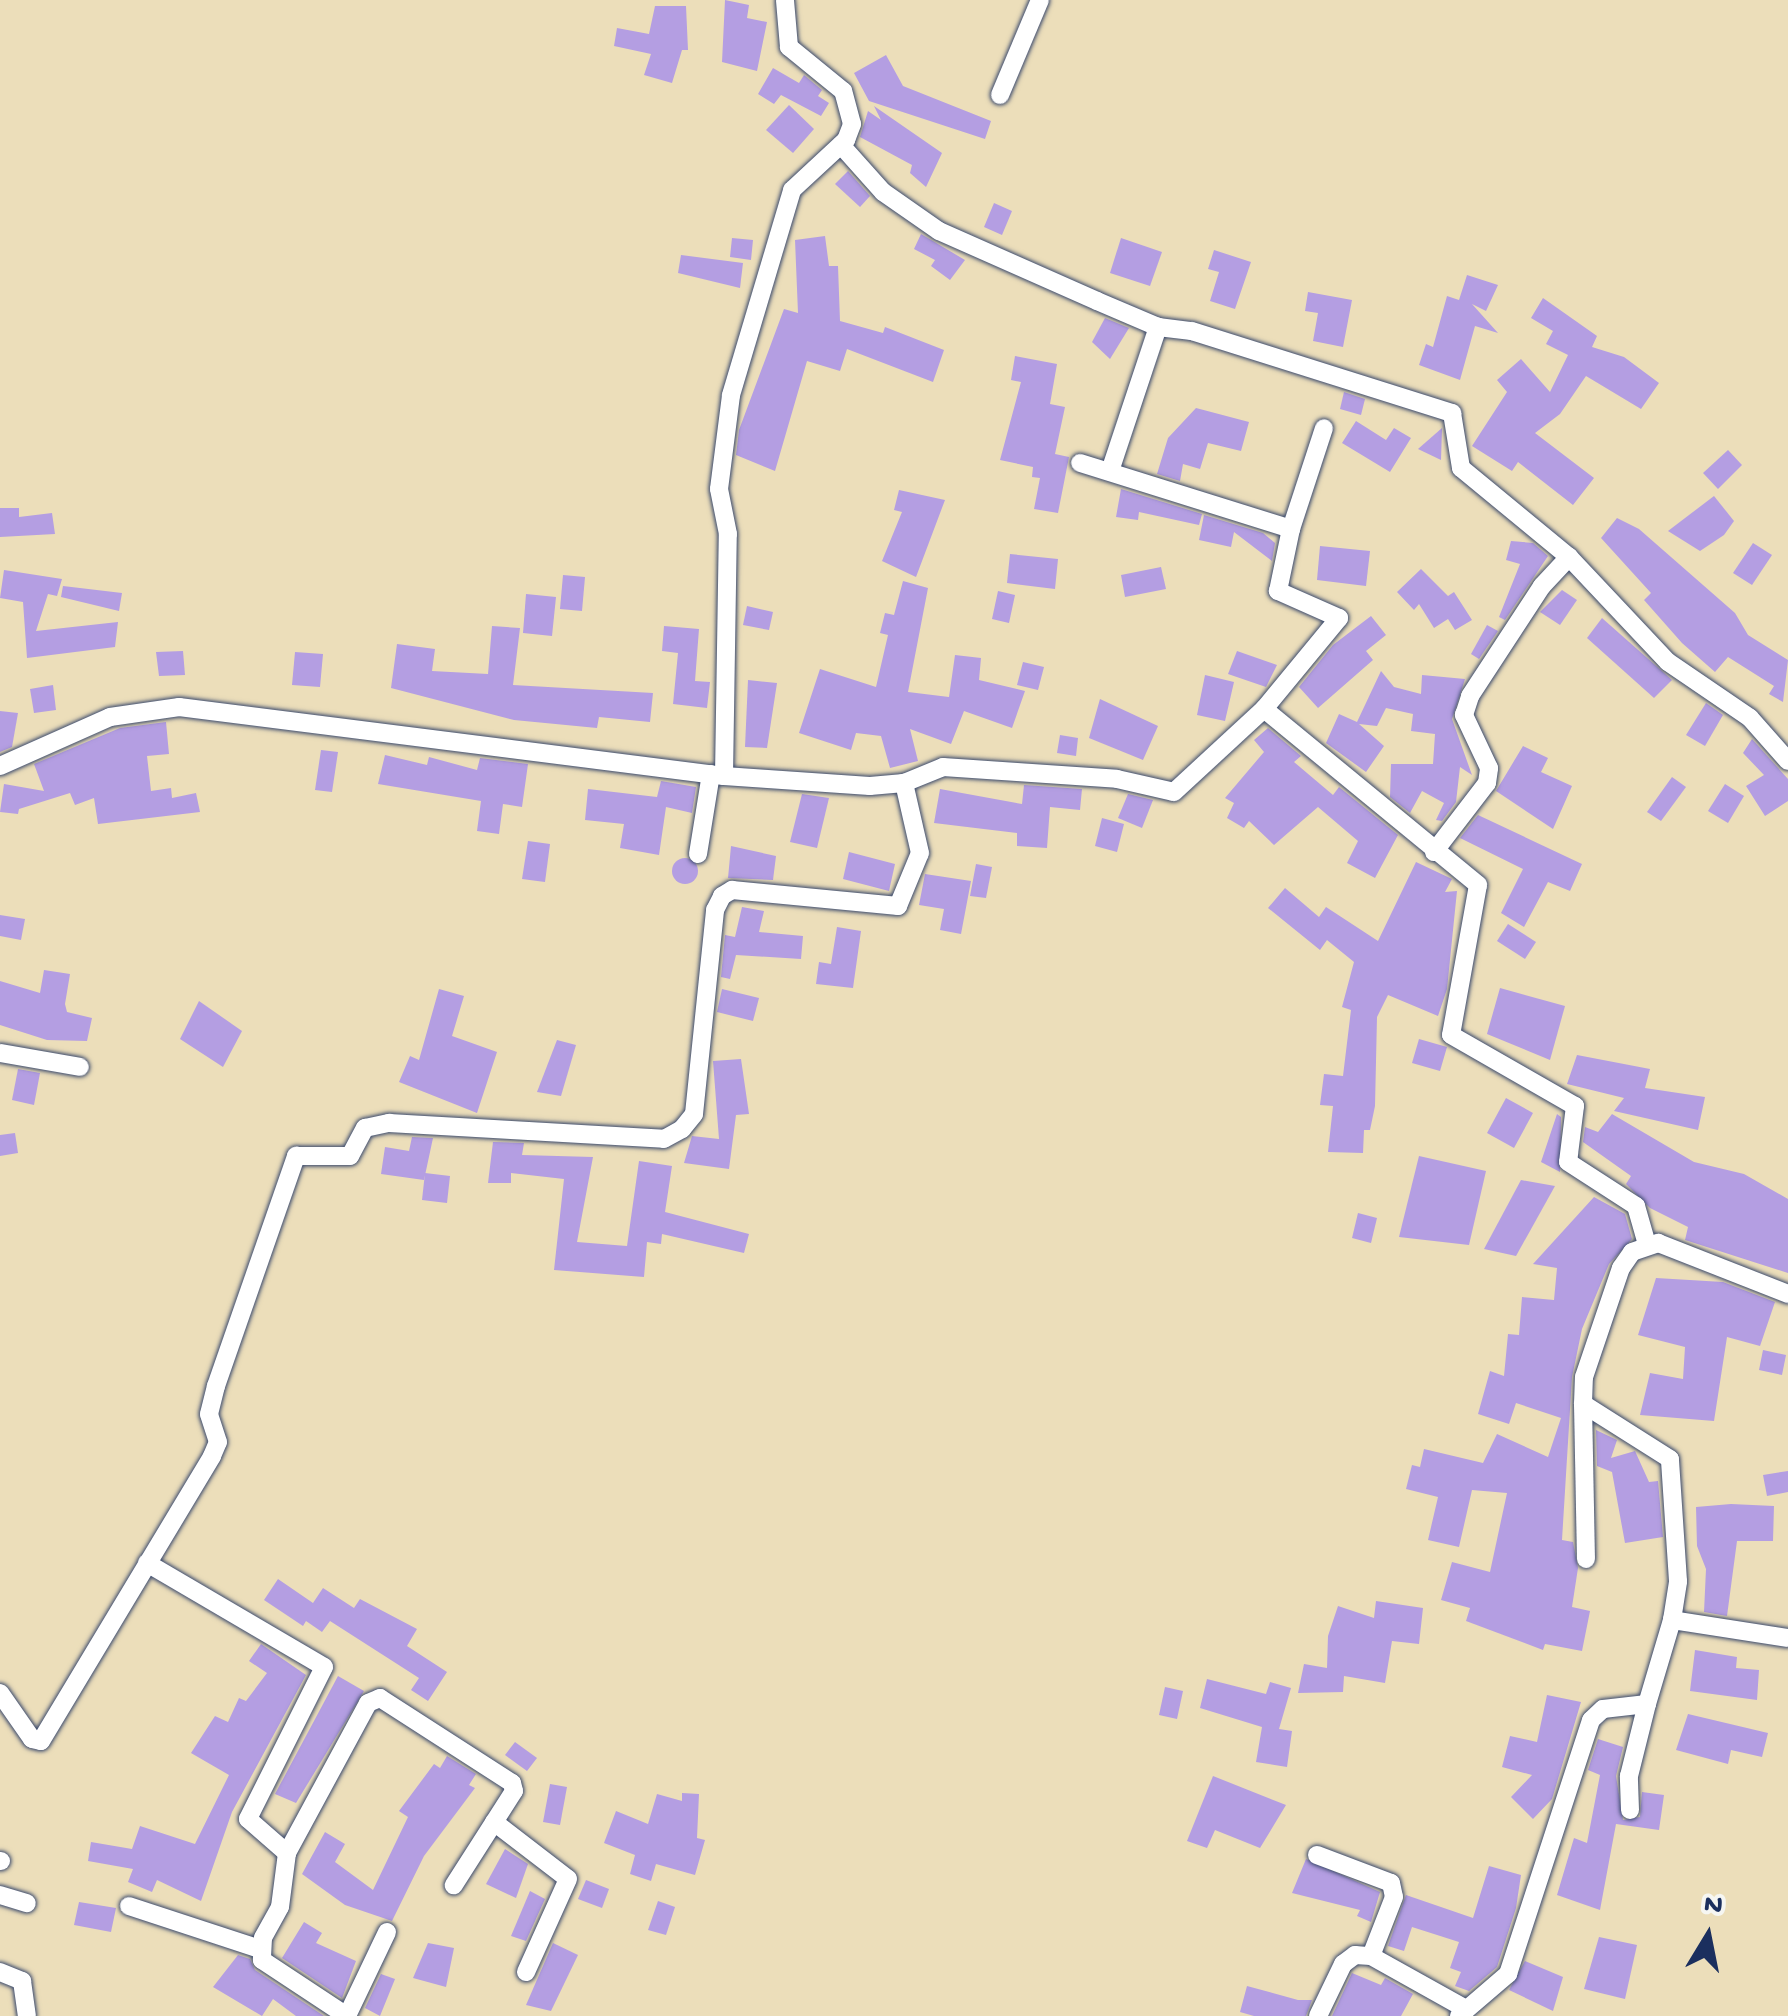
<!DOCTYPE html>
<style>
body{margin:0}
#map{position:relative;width:1788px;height:2016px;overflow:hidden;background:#ecdeba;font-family:"Gochi Hand",sans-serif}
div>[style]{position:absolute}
.building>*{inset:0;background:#b49ee2}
.round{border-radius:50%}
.roads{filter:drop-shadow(0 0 2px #3a496c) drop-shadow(0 0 2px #3a496c)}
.minor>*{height:18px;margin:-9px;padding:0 9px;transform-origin:9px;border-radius:9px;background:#fff}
span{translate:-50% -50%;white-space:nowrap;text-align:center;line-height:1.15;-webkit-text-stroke:8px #f6f6f2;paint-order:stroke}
.north{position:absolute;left:1658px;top:1886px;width:100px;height:100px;-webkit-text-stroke:8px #f6f6f2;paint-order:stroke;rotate:10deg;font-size:28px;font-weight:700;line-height:40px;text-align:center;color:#1b2f5e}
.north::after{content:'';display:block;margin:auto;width:35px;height:45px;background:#1b2f5e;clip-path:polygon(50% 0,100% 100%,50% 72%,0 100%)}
</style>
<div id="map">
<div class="building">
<i style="clip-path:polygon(725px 0,749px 5px,747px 18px,767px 22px,757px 71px,722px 62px)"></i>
<i style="clip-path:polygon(655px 6px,686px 6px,688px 50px,682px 50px,672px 83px,644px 75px,651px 54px,614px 46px,617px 28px,649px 34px)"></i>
<i style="clip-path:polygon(886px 55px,903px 86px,991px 121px,985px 139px,869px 101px,854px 73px)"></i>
<i style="clip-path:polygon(773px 68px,799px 83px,804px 75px,822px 90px,818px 96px,829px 103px,821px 116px,781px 95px,774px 104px,758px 94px)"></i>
<i style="clip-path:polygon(789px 105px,814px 129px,793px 153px,766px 130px)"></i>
<i style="clip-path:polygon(874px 106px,942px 153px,926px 187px,910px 173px,912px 165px,860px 137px,868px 111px,881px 120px)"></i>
<i style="clip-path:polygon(848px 171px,870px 196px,860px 207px,835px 184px)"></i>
<i style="clip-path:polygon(994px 203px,1012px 211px,1002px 235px,984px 227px)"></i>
<i style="clip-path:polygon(921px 234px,965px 260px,950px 280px,931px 266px,935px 260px,914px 249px)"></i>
<i style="clip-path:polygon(825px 236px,829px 266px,838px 266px,840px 321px,883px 333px,885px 327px,944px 350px,933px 382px,847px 349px,840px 371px,807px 361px,775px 471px,736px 455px,739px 430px,784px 309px,798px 313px,795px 240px)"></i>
<i style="clip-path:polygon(732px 238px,753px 240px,751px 260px,730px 257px)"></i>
<i style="clip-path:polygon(1121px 238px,1162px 252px,1150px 286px,1110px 273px)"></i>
<i style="clip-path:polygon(1214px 250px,1251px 262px,1235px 309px,1210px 301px,1219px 272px,1208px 269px)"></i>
<i style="clip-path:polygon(681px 255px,743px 263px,740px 288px,678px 273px)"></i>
<i style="clip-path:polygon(1467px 275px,1498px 285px,1486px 311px,1472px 304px,1498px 333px,1475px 326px,1460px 380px,1419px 365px,1426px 344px,1433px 347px,1447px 296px,1459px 300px)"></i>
<i style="clip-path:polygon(1308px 292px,1352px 300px,1343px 347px,1313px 341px,1318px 313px,1305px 311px)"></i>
<i style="clip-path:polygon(1543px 298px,1597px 336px,1592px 347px,1624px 357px,1659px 383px,1641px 409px,1586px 376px,1560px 414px,1535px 433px,1594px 478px,1573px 505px,1518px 462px,1512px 471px,1472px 446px,1507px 392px,1497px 380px,1521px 359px,1550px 392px,1568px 355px,1546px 344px,1553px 331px,1531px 318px)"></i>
<i style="clip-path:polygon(1105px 318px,1129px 328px,1110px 359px,1092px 342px)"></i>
<i style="clip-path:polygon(1015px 356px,1057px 364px,1050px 404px,1065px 407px,1055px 454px,1069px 457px,1058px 513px,1034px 509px,1040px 478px,1032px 477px,1033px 467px,1000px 460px,1021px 382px,1011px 380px)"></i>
<i style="clip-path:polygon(1344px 392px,1365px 399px,1361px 415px,1340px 409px)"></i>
<i style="clip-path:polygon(1196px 408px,1249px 422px,1241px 451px,1208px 443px,1200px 469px,1183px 464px,1180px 481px,1157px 474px,1168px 438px)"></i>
<i style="clip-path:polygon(1356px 421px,1386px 440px,1394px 428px,1411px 438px,1390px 472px,1342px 443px)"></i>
<i style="clip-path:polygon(1442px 428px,1441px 460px,1418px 449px)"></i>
<i style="clip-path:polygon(1728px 450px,1742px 465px,1718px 489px,1703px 473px)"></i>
<i style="clip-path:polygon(1121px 489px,1202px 514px,1199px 525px,1139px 512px,1138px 520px,1116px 517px)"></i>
<i style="clip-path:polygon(899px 490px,945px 500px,916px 577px,882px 561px,902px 512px,894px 510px)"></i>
<i style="clip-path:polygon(1714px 496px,1734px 521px,1724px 535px,1700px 551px,1668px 531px)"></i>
<i style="clip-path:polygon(0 508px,19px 508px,19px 517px,52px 513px,55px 534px,0 537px)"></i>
<i style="clip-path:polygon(1204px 515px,1263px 533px,1275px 543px,1272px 561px,1234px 532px,1231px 547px,1199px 540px)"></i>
<i style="clip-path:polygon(1617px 518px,1639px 529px,1735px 613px,1748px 635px,1788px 660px,1783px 702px,1769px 694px,1774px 686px,1728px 657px,1715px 672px,1682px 643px,1644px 600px,1651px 593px,1601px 538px)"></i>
<i style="clip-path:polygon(1511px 541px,1533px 543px,1548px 556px,1505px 620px,1499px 617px,1520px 564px,1506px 560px)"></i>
<i style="clip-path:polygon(1753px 543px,1772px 555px,1752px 585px,1733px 573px)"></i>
<i style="clip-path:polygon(1320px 546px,1370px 551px,1366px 586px,1317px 580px)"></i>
<i style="clip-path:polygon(1010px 554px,1058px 559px,1055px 589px,1007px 583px)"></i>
<i style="clip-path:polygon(1161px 567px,1166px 589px,1125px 597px,1121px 575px)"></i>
<i style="clip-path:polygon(1421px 569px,1448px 596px,1454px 592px,1472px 620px,1455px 630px,1448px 619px,1434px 628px,1419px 604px,1414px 610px,1397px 592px)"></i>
<i style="clip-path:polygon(4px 570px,62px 579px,57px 596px,48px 594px,36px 631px,118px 622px,115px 647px,27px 658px,23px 602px,0 598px)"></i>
<i style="clip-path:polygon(563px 575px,585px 577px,582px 611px,560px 609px)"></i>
<i style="clip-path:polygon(903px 581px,928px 588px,908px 692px,949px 697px,955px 655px,981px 658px,979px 680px,1025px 691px,1012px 728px,964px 711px,951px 744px,910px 729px,918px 761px,890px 768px,881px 736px,856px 733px,851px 750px,799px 733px,820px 669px,876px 687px,888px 635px,880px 633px,885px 613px,894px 615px)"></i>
<i style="clip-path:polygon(63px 586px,122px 593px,119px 611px,61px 597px)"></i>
<i style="clip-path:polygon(1562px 590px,1577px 600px,1560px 625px,1540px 612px)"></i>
<i style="clip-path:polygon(998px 591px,1015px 595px,1009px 623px,992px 619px)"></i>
<i style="clip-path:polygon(526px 594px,556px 597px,552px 636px,523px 633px)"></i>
<i style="clip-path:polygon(747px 606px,773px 612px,769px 630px,743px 625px)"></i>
<i style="clip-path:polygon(1371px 616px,1386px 635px,1366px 651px,1373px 660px,1318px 708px,1299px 687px,1333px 645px)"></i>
<i style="clip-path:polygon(1602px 618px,1672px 680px,1654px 698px,1587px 638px)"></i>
<i style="clip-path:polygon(1487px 625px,1498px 631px,1479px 659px,1471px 654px)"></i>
<i style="clip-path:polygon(492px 626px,520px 628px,513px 685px,653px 693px,650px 722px,599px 717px,597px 728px,514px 720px,391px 688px,397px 644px,435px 649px,432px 671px,488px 674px)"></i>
<i style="clip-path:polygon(664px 626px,699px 629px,695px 681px,710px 682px,707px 708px,673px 704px,678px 653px,662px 651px)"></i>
<i style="clip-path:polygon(183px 651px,185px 675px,159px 676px,156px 652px)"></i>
<i style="clip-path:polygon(1237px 651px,1277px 665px,1266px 687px,1228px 674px)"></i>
<i style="clip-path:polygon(295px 652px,323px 654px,320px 687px,292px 685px)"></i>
<i style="clip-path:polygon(1023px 662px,1044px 667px,1038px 690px,1017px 685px)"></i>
<i style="clip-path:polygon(1381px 671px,1394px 687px,1421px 694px,1422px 675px,1465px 679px,1452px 719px,1472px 775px,1460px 767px,1456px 802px,1442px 821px,1436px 820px,1444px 803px,1422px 791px,1410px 813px,1390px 797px,1391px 764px,1433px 764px,1435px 734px,1411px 731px,1413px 714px,1386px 708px,1377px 726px,1359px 724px,1384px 746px,1366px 772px,1326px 743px,1339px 714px,1357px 722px)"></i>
<i style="clip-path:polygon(1205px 675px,1234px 682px,1225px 721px,1197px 715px)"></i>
<i style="clip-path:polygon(748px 680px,777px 683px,767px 748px,745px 747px)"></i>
<i style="clip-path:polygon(53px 685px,56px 710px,34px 713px,30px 689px)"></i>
<i style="clip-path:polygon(1100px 699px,1158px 726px,1143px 760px,1089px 738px)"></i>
<i style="clip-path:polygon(1706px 703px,1723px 715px,1705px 746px,1686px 735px)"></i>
<i style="clip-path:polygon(0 711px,18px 713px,12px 747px,0 752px)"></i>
<i style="clip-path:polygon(166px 722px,169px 754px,147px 756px,151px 791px,171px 788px,172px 798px,196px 793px,200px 812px,98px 824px,94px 798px,75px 805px,70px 793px,19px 809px,18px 814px,0 812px,4px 784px,44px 791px,34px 764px,120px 728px)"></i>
<i style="clip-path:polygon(1268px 728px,1301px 756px,1294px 762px,1333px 795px,1339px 787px,1398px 835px,1375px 878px,1347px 863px,1358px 841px,1318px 807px,1274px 845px,1249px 821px,1244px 828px,1227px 818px,1234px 803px,1225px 798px,1264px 752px,1254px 740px)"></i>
<i style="clip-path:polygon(1060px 735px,1078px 738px,1076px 756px,1057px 753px)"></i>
<i style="clip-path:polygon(1752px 739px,1788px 779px,1788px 801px,1765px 816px,1746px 786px,1764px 775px,1743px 753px)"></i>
<i style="clip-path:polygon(1523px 746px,1548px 758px,1541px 772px,1572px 786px,1553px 829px,1496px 791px)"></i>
<i style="clip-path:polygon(321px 750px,338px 752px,332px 792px,315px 790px)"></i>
<i style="clip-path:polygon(385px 755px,427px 765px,429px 757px,477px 770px,480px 758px,528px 764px,522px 807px,503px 804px,499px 834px,477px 831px,481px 801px,378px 784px)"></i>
<i style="clip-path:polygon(1672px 777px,1686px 787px,1661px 821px,1647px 812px)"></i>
<i style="clip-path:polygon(661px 781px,696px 787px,692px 813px,666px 807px,659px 855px,620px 848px,624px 824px,585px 820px,588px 789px,657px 797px)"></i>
<i style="clip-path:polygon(1725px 784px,1744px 796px,1728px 823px,1708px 811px)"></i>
<i style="clip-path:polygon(1024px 785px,1082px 789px,1080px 810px,1050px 807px,1047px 848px,1017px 846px,1017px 833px,934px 823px,940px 789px,1022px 804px)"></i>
<i style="clip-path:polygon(802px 794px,829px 798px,817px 848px,790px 842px)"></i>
<i style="clip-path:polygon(1128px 794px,1153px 800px,1142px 828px,1118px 818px)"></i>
<i style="clip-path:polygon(1478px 815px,1582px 864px,1570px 891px,1548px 882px,1524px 927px,1501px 913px,1523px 869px,1460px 838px)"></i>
<i style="clip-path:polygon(1102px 818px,1124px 824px,1117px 852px,1095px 846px)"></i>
<i style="clip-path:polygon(528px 841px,550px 844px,545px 882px,522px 879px)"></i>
<i style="clip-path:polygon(731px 846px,776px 856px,773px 880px,728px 878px)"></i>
<i style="clip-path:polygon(849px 852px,895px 864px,889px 891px,843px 879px)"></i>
<i class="round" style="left:672px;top:858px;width:26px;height:26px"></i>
<i style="clip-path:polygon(1416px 862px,1452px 879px,1445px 892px,1457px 891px,1447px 989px,1438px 1016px,1388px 995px,1377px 1017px,1375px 1106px,1370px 1130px,1364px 1130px,1363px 1153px,1328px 1152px,1333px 1106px,1320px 1105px,1324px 1074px,1343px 1076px,1351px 1010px,1342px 1007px,1354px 962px,1327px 940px,1320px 950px,1268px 908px,1285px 888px,1319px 917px,1326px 907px,1378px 941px)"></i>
<i style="clip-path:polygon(976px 864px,992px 867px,986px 898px,970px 896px)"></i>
<i style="clip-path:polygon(925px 874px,971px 881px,961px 934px,940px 930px,944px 909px,919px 905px)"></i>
<i style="clip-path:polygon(742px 907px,764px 911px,759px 932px,803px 936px,801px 959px,736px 955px,730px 979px,721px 977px,725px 935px,735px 937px)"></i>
<i style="clip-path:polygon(0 915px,25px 919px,21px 940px,0 936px)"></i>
<i style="clip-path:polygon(1508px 924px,1536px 942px,1525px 959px,1497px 941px)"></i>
<i style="clip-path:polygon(837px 927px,861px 931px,853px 988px,816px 984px,819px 962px,831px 964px)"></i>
<i style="clip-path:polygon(44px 970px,70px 974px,65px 1004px,67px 1012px,92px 1018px,87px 1041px,47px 1040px,0 1025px,0 981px,40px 993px)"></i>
<i style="clip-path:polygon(1500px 988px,1565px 1006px,1550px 1060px,1487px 1034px)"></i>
<i style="clip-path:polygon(439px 989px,464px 996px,452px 1036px,497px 1052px,477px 1113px,399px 1082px,410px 1056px,419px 1060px)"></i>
<i style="clip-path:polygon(722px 989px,759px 998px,753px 1021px,717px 1012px)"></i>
<i style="clip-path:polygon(199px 1001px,242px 1031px,223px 1067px,180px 1039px)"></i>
<i style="clip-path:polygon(1419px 1039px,1447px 1047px,1440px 1071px,1412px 1063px)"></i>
<i style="clip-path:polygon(557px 1040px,576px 1045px,561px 1096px,537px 1092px)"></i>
<i style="clip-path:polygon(1577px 1055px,1650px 1069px,1645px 1088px,1705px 1097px,1698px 1130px,1614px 1111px,1624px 1098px,1567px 1084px)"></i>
<i style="clip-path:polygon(741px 1059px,749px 1114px,736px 1115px,729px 1169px,684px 1163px,692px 1136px,719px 1139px,713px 1061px)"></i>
<i style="clip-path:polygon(18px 1069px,40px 1073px,34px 1105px,12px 1100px)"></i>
<i style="clip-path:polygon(1506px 1098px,1533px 1113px,1514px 1148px,1487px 1133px)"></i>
<i style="clip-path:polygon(1557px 1114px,1561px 1117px,1560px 1172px,1541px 1162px)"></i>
<i style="clip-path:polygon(1612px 1114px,1694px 1162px,1744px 1174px,1788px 1199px,1788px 1273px,1685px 1240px,1688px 1227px,1650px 1208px,1626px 1184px,1631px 1176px,1583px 1142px,1585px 1127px,1598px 1132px)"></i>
<i style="clip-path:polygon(15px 1133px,18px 1153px,0 1156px,0 1135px)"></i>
<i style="clip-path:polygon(412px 1137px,433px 1138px,424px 1180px,381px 1174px,385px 1147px,409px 1151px)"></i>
<i style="clip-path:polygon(493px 1142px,524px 1143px,522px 1155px,593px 1157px,577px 1242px,627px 1246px,639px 1161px,672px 1166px,665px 1212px,749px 1234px,744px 1253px,662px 1234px,661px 1244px,647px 1242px,644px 1277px,554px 1270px,564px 1179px,511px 1173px,511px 1183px,488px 1183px)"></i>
<i style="clip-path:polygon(1419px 1156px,1486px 1171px,1469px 1245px,1399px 1237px)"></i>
<i style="clip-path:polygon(425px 1173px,450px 1176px,447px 1203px,422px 1200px)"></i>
<i style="clip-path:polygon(1521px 1180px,1555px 1186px,1516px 1256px,1484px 1249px)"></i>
<i style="clip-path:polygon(1594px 1197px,1625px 1214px,1632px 1239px,1609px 1264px,1582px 1329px,1572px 1377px,1562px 1540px,1573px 1542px,1578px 1568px,1572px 1607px,1590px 1611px,1582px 1651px,1545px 1644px,1543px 1650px,1466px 1621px,1470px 1608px,1441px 1600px,1452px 1562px,1490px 1572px,1507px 1493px,1472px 1490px,1459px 1547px,1428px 1540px,1438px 1497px,1406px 1489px,1412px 1465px,1420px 1467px,1424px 1449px,1483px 1463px,1497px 1434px,1548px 1457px,1561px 1418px,1516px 1403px,1509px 1424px,1478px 1414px,1490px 1371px,1504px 1376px,1508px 1334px,1519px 1335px,1522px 1297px,1554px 1300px,1557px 1268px,1533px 1264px)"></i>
<i style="clip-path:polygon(1358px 1213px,1377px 1218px,1371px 1243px,1352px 1238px)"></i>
<i style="clip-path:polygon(1656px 1278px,1723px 1282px,1775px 1302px,1760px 1346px,1727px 1337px,1714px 1421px,1640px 1415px,1650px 1373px,1683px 1379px,1685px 1347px,1638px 1335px)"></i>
<i style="clip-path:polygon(1763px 1350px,1786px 1355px,1782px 1375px,1759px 1370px)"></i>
<i style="clip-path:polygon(1596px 1430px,1617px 1440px,1611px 1458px,1635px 1451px,1649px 1482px,1658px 1481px,1663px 1537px,1625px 1543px,1612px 1472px,1597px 1466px)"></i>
<i style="clip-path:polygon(1788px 1471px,1788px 1492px,1767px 1496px,1763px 1475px)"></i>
<i style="clip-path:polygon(1731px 1504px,1774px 1506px,1773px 1541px,1737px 1541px,1727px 1616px,1704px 1612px,1706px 1569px,1697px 1546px,1696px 1507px)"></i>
<i style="clip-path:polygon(278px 1579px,313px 1603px,323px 1588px,354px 1608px,360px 1599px,417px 1629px,407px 1646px,447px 1672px,428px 1701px,411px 1690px,419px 1678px,330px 1621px,322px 1632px,306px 1621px,303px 1626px,264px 1600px)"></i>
<i style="clip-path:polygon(1376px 1601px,1423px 1608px,1419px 1644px,1392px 1641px,1385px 1683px,1344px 1676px,1343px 1692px,1298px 1693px,1304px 1664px,1327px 1668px,1328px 1636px,1338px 1606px,1374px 1618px)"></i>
<i style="clip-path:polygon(261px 1644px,306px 1675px,232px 1812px,201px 1901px,157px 1880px,152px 1892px,128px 1882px,133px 1869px,88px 1861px,91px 1842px,132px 1849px,140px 1826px,195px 1844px,229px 1775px,191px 1753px,215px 1716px,228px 1722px,239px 1698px,246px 1701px,267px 1673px,249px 1661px)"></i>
<i style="clip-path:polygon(1695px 1650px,1737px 1657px,1736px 1668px,1759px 1670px,1757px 1700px,1690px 1691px)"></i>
<i style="clip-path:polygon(338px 1676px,364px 1691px,296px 1803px,275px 1794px)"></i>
<i style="clip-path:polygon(1207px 1679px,1266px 1694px,1270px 1682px,1291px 1688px,1279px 1729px,1292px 1731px,1287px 1767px,1256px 1762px,1262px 1727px,1200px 1708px)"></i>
<i style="clip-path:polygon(1165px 1687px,1183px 1691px,1177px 1719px,1159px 1715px)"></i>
<i style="clip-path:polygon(1547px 1695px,1581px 1702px,1552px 1799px,1533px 1819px,1511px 1797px,1532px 1775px,1502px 1767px,1510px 1736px,1537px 1742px)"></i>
<i style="clip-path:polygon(1688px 1714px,1768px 1733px,1762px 1757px,1731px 1750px,1728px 1764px,1676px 1750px)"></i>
<i style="clip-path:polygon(1598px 1739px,1623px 1747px,1616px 1776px,1623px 1820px,1640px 1817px,1642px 1792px,1664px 1795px,1659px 1830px,1616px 1824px,1600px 1910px,1557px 1895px,1574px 1838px,1587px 1843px,1600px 1775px,1588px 1770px)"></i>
<i style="clip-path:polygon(515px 1742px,537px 1758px,527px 1771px,505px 1755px)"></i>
<i style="clip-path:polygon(447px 1756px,476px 1774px,469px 1785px,475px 1788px,424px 1856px,392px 1921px,345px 1905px,302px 1874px,325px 1832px,345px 1844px,335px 1862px,373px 1890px,408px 1817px,399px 1811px,434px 1764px,440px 1768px)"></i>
<i style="clip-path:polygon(1213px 1776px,1286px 1805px,1260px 1848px,1215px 1830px,1207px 1848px,1187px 1841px)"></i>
<i style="clip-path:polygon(550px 1784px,567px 1787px,560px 1825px,543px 1822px)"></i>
<i style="clip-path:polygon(682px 1793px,699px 1794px,697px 1838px,705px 1840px,695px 1875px,656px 1864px,651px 1881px,630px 1874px,635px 1855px,604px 1843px,616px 1811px,648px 1824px,657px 1794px,682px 1801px)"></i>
<i style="clip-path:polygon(505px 1849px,528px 1864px,516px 1898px,486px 1884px)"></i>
<i style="clip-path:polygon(1306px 1859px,1380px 1892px,1371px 1922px,1357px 1916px,1360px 1910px,1292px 1893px)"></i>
<i style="clip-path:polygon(1489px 1866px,1521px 1875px,1516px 1908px,1497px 1967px,1469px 1991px,1455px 1986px,1461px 1972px,1450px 1968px,1459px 1942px,1412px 1927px,1404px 1951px,1388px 1946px,1406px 1895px,1473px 1918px)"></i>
<i style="clip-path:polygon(586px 1880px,609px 1889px,602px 1908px,578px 1899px)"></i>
<i style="clip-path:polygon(530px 1891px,545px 1899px,526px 1941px,511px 1936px)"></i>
<i style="clip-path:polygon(658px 1901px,675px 1907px,666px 1935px,648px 1930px)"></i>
<i style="clip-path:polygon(79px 1902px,116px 1908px,111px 1932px,74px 1925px)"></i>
<i style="clip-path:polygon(304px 1922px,322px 1933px,316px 1943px,356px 1961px,342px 1998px,282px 1958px)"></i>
<i style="clip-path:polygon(1599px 1937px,1637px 1945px,1625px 1999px,1584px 1989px)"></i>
<i style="clip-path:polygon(428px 1943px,454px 1948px,446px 1987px,413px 1978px)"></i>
<i style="clip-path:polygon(553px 1943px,578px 1955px,551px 2011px,526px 2005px)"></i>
<i style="clip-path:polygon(238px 1955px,250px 1959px,255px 1970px,324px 2016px,296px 2016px,273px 1999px,262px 2016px,213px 1987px)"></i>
<i style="clip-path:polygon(1525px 1961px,1563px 1977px,1553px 2011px,1509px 1990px)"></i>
<i style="clip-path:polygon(1352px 1973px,1381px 1985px,1385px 1978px,1413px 1994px,1401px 2016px,1332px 2016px)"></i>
<i style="clip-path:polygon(381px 1974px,395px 1979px,380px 2016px,365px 2008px)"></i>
<i style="clip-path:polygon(1247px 1986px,1298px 2000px,1312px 2000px,1306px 2016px,1254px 2016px,1240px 2012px)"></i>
</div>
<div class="roads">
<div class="minor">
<i style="left:1000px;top:95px;width:103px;rotate:-67.2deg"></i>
<i style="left:841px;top:145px;width:63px;rotate:48.2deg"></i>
<i style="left:883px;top:192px;width:68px;rotate:34.9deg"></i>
<i style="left:939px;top:231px;width:173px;rotate:23.9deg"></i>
<i style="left:1097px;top:301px;width:66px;rotate:23.1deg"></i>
<i style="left:1158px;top:327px;width:34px;rotate:7deg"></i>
<i style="left:1192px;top:331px;width:273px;rotate:17.5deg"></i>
<i style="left:1452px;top:413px;width:56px;rotate:80.7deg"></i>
<i style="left:1461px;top:468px;width:140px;rotate:39.5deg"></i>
<i style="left:1111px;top:468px;width:149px;rotate:-71.6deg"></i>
<i style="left:1291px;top:529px;width:106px;rotate:-71.9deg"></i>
<i style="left:1264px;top:709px;width:277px;rotate:39.4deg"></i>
<i style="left:1478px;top:885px;width:152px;rotate:100.2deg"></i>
<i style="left:1451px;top:1035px;width:143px;rotate:29.8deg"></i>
<i style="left:1575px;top:1106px;width:56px;rotate:97.1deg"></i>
<i style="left:1568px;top:1162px;width:81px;rotate:32.9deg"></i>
<i style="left:1636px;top:1206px;width:40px;rotate:74deg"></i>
<i style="left:0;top:766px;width:120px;rotate:-24deg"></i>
<i style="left:110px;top:717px;width:70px;rotate:-8.2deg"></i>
<i style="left:179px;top:707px;width:549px;rotate:7.22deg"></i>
<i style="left:724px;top:776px;width:146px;rotate:3.9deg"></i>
<i style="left:870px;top:786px;width:34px;rotate:-5deg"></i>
<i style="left:904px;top:783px;width:42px;rotate:-22.3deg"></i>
<i style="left:943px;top:767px;width:174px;rotate:3.9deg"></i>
<i style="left:1117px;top:779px;width:58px;rotate:12.8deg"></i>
<i style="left:1174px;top:792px;width:122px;rotate:-42.7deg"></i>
<i style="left:1264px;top:709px;width:118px;rotate:-50.5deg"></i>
<i style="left:1339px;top:618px;width:67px;rotate:-156.1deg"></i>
<i style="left:1278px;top:591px;width:63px;rotate:-78.2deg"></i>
<i style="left:1291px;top:529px;width:221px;rotate:-162.6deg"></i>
<i style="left:724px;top:776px;width:242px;rotate:-89.1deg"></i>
<i style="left:728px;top:534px;width:46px;rotate:-101.3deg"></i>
<i style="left:719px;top:489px;width:95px;rotate:-82.7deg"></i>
<i style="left:731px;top:395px;width:214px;rotate:-73.4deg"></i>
<i style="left:792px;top:190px;width:74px;rotate:-42.8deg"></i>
<i style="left:846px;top:140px;width:17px;rotate:-69deg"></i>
<i style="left:852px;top:124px;width:34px;rotate:-105deg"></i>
<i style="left:843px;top:91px;width:70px;rotate:-140.8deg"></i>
<i style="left:789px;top:47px;width:47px;rotate:-94.9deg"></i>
<i style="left:1434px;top:852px;width:87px;rotate:-52.5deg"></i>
<i style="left:1487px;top:783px;width:15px;rotate:-82deg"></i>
<i style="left:1489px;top:768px;width:59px;rotate:-115.3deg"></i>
<i style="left:1464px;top:715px;width:20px;rotate:-72deg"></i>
<i style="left:1470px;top:696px;width:131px;rotate:-56.8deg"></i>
<i style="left:1542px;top:586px;width:40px;rotate:-47deg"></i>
<i style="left:1569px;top:557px;width:144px;rotate:46.7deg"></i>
<i style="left:1668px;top:662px;width:99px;rotate:34.3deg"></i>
<i style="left:1750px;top:718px;width:57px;rotate:48.5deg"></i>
<i style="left:698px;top:854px;width:81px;rotate:-80.8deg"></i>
<i style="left:0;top:1053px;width:81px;rotate:9.9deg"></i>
<i style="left:1583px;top:1404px;width:155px;rotate:88.9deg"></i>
<i style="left:147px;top:1563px;width:205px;rotate:30.4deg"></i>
<i style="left:324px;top:1667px;width:170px;rotate:116.6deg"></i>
<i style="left:248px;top:1819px;width:52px;rotate:41.1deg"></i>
<i style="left:287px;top:1853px;width:54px;rotate:97.4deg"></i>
<i style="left:280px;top:1907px;width:35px;rotate:119deg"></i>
<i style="left:263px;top:1938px;width:22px;rotate:93deg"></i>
<i style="left:262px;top:1960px;width:102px;rotate:33.4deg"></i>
<i style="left:1672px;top:1620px;width:117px;rotate:8.8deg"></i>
<i style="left:0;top:1693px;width:56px;rotate:55.2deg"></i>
<i style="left:32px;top:1739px;width:9px;rotate:13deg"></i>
<i style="left:41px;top:1741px;width:332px;rotate:-59deg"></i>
<i style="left:212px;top:1456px;width:15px;rotate:-67deg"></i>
<i style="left:218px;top:1442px;width:29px;rotate:-108deg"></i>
<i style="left:209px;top:1414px;width:29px;rotate:-76deg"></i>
<i style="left:216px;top:1386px;width:244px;rotate:-70.8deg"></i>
<i style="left:296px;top:1156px;width:54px"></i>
<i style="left:350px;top:1156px;width:32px;rotate:-62deg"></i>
<i style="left:365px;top:1128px;width:25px;rotate:-12deg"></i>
<i style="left:389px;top:1123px;width:275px;rotate:3.3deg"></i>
<i style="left:664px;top:1139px;width:21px;rotate:-29deg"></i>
<i style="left:682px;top:1129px;width:19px;rotate:-51deg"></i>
<i style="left:694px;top:1114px;width:205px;rotate:-84.1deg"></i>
<i style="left:715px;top:910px;width:16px;rotate:-63deg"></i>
<i style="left:722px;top:896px;width:12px;rotate:-31deg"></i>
<i style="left:732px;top:890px;width:167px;rotate:5.5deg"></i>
<i style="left:898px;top:906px;width:57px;rotate:-67.5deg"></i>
<i style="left:920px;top:853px;width:72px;rotate:-102.9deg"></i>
<i style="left:1630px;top:1810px;width:34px;rotate:-92deg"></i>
<i style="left:1629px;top:1776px;width:74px;rotate:-76deg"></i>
<i style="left:494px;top:1822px;width:93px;rotate:37.6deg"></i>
<i style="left:568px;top:1879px;width:102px;rotate:114.3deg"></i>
<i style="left:287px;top:1853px;width:170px;rotate:-61.6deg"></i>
<i style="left:368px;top:1703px;width:13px;rotate:-23deg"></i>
<i style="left:380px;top:1698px;width:157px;rotate:32.8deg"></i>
<i style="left:512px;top:1783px;width:8px;rotate:76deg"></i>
<i style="left:514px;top:1791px;width:112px;rotate:122.6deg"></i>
<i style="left:1317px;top:1855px;width:79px;rotate:20.7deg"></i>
<i style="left:1391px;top:1883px;width:14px;rotate:78deg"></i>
<i style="left:1394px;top:1897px;width:63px;rotate:111.3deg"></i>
<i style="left:1371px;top:1956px;width:109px;rotate:29.2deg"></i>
<i style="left:0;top:1861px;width:1px"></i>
<i style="left:0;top:1895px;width:28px;rotate:17deg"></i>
<i style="left:129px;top:1906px;width:138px;rotate:18.2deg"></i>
<i style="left:0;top:1972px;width:24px;rotate:22deg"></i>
<i style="left:22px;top:1981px;width:35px;rotate:82deg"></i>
<i style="left:347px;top:2016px;width:93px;rotate:-64.5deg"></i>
<i style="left:1318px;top:2016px;width:58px;rotate:-64.3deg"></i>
<i style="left:1343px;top:1964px;width:15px;rotate:-37deg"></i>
<i style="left:1355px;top:1955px;width:16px;rotate:4deg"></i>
<i style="left:1459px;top:2016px;width:65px;rotate:-40.6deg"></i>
<i style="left:1508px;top:1974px;width:267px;rotate:-71.9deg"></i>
<i style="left:1591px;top:1720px;width:16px;rotate:-43deg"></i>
<i style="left:1603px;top:1709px;width:44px;rotate:-6.5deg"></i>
<i style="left:1647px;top:1704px;width:88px;rotate:-73.4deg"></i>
<i style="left:1672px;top:1620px;width:39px;rotate:-81deg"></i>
<i style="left:1678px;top:1581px;width:122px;rotate:-93.8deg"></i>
<i style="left:1670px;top:1459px;width:103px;rotate:-147.7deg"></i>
<i style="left:1583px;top:1404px;width:27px;rotate:-88deg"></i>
<i style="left:1584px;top:1377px;width:115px;rotate:-71.3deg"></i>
<i style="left:1621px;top:1268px;width:19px;rotate:-55deg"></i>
<i style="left:1632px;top:1252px;width:28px;rotate:-19deg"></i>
<i style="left:1658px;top:1243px;width:140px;rotate:21.4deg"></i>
</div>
</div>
<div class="north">N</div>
</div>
